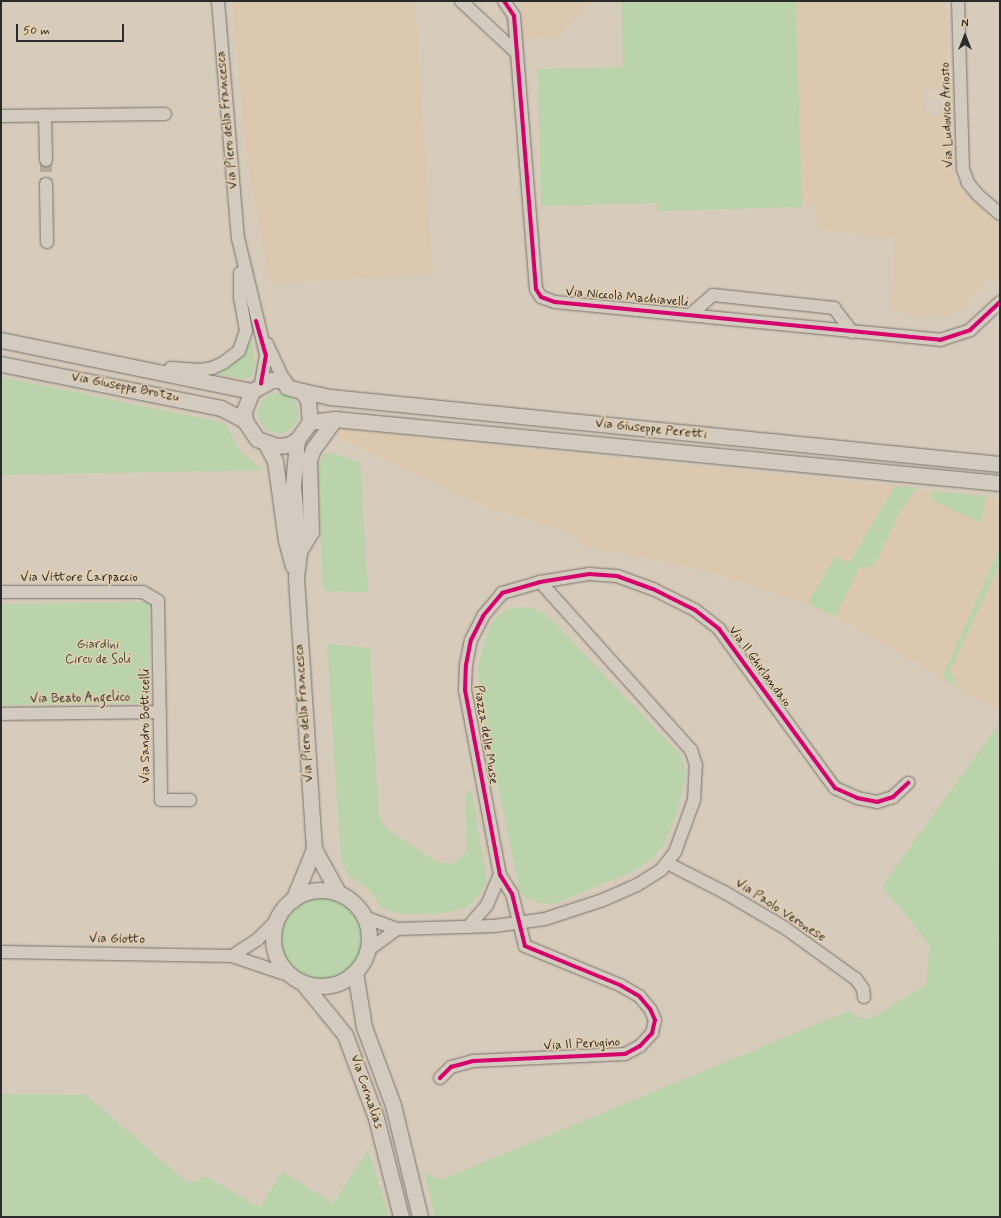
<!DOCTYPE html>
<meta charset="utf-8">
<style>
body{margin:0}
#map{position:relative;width:1001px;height:1218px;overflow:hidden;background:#d7ccbb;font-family:Mynerve,sans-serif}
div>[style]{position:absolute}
.built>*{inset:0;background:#dcc8af}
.green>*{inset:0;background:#bad3aa}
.round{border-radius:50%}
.minor-tunnel>*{height:12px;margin-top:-6px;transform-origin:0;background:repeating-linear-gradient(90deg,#b5ac9e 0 12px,transparent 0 18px)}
.roads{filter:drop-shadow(0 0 1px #78736c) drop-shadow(0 0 1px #78736c)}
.minor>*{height:12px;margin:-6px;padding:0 6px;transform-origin:6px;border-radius:6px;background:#d3cbbf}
.tertiary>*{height:15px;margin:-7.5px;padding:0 7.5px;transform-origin:7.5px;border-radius:7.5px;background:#d3cbbf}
.tertiary>.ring{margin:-7.5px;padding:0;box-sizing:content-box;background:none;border:15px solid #d3cbbf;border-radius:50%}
.cycleway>*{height:4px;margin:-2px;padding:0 2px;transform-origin:2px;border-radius:2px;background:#d6006c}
span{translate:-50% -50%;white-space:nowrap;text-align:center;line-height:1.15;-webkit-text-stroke:3px #e4cfae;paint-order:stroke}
.street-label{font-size:13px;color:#2b2b2b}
.park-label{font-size:13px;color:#3d453c}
.frame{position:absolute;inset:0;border:2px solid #2b2b2b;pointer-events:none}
.north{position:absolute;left:945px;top:16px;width:40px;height:40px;-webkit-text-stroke:3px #e4cfae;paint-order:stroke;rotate:0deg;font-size:11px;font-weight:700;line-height:16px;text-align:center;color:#2b2b2b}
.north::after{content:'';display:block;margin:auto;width:14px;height:18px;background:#2b2b2b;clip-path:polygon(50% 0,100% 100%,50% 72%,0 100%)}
.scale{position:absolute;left:16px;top:24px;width:108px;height:18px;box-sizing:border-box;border:2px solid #2b2b2b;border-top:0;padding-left:5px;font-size:12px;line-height:14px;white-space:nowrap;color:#2b2b2b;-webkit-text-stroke:3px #e4cfae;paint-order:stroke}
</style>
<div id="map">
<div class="built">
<i style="clip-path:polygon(232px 1px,415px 1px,433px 274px,270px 284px,247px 159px)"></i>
<i style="clip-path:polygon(519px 1px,592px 1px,560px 36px,525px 40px,522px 4px)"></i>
<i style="clip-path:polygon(796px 1px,946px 1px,951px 90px,924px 90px,926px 110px,933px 116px,946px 117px,952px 124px,954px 176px,959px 188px,1000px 225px,1000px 280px,987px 281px,961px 309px,952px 314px,921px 317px,891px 311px,895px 239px,817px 229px,816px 204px,802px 202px)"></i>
<i style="clip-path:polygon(340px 427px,431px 439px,895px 486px,1000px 499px,1000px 712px,851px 625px,808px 604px,704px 571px,582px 545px,577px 535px,486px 507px,402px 468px,340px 438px,334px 429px)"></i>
</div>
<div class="green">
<i style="clip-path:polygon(622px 1px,796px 1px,802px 207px,658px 211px,657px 203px,541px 206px,538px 69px,623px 67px)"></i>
<i style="clip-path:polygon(252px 338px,255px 364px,253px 375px,246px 379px,211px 373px,242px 356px)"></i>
<i style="clip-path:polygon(1px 377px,221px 422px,226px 425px,241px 452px,264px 470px,1px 475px)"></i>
<i class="round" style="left:258px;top:393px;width:40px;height:40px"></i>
<i style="clip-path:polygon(328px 452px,360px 462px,368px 592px,323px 591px,318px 470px,323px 455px)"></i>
<i style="clip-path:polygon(895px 486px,918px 488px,901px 510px,876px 562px,873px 566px,859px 568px,836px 617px,808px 603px,835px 556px,849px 563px)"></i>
<i style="clip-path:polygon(931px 491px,986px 496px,981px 523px,932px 500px)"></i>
<i style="clip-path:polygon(1000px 548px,1000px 564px,950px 671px,958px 687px,942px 677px)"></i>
<i style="clip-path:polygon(149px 602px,150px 703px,1px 705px,1px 604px)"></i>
<i style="clip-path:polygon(518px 607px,533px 608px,547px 615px,681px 755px,687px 775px,675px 818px,665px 843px,652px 859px,632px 872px,551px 905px,527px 899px,520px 892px,481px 704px,478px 668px,484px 642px,493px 621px,508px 609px)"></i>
<i style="clip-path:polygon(327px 644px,370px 648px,378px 808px,379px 817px,388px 830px,437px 862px,453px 864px,465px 853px,467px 847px,465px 797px,471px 788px,487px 881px,479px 896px,465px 908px,443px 913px,402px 914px,392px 912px,382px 908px,369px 889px,349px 876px,341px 860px)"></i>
<i style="clip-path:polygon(998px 725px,1000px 1217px,435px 1217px,424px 1173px,441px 1180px,848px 1011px,859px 1018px,870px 1019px,926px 985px,930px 945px,882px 886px)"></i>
<i class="round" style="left:281px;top:897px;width:82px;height:82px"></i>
<i style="clip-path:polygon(1px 1094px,86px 1095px,189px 1184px,206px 1176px,260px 1208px,282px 1171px,333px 1204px,368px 1149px,389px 1217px,1px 1217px)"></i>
</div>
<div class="minor-tunnel">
<i style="left:46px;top:160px;width:24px;rotate:90deg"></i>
</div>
<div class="roads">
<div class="minor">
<i style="left:218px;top:1px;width:238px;rotate:85.2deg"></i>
<i style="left:238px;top:238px;width:120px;rotate:76.5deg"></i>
<i style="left:266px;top:355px;width:29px;rotate:100deg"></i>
<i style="left:461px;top:1px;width:76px;rotate:42.9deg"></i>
<i style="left:504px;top:1px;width:18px;rotate:56deg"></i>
<i style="left:514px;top:16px;width:274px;rotate:85.4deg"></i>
<i style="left:536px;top:289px;width:9px;rotate:58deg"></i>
<i style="left:541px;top:297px;width:15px;rotate:20deg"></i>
<i style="left:555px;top:302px;width:387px;rotate:5.6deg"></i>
<i style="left:940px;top:340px;width:32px;rotate:-18deg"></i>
<i style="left:970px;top:330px;width:41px;rotate:-43deg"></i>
<i style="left:958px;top:1px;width:168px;rotate:88.3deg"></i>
<i style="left:963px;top:169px;width:15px;rotate:70deg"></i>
<i style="left:968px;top:183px;width:16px;rotate:50deg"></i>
<i style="left:978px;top:195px;width:29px;rotate:41deg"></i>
<i style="left:45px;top:115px;width:45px;rotate:88.7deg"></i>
<i style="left:1px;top:116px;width:164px;rotate:-0.7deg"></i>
<i style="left:46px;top:184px;width:58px;rotate:89deg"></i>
<i style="left:691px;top:314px;width:29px;rotate:-41deg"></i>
<i style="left:713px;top:295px;width:122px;rotate:6.1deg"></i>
<i style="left:834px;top:308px;width:30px;rotate:53deg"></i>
<i style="left:267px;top:344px;width:47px;rotate:65.1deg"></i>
<i style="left:171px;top:368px;width:29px;rotate:4deg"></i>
<i style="left:200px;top:370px;width:12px;rotate:-9deg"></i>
<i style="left:212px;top:368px;width:12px;rotate:-24deg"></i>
<i style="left:223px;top:363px;width:20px;rotate:-37deg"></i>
<i style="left:239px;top:351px;width:21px;rotate:-71deg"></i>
<i style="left:246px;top:331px;width:34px;rotate:-100deg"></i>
<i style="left:240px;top:298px;width:25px;rotate:-90deg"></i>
<i style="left:1px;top:592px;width:142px"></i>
<i style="left:143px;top:592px;width:17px;rotate:31deg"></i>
<i style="left:158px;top:601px;width:199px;rotate:89.1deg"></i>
<i style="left:161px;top:800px;width:29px"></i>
<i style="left:1px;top:714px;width:159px;rotate:-0.7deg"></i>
<i style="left:667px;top:863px;width:64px;rotate:27deg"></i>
<i style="left:724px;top:892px;width:71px;rotate:30.5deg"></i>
<i style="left:785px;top:928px;width:87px;rotate:35.7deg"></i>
<i style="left:856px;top:979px;width:12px;rotate:55deg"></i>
<i style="left:863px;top:989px;width:8px;rotate:83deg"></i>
<i style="left:364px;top:917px;width:35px;rotate:20deg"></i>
<i style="left:397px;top:929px;width:97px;rotate:-1.8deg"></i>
<i style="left:494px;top:926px;width:51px;rotate:-7.8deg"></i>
<i style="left:545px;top:919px;width:61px;rotate:-18.1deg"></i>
<i style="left:603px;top:900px;width:37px;rotate:-24deg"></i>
<i style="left:637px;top:885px;width:28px;rotate:-32deg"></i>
<i style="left:661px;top:870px;width:23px;rotate:-52deg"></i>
<i style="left:675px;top:852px;width:55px;rotate:-69.9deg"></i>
<i style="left:694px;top:800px;width:35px;rotate:-87deg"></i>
<i style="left:696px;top:765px;width:16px;rotate:-108deg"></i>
<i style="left:691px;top:750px;width:226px;rotate:-131.9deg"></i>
<i style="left:468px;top:927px;width:29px;rotate:-49deg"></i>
<i style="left:487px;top:905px;width:33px;rotate:-67deg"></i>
<i style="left:367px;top:951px;width:37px;rotate:-36deg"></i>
<i style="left:1px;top:952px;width:231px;rotate:1deg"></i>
<i style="left:232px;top:956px;width:62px;rotate:18.7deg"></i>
<i style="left:232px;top:956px;width:30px;rotate:-33deg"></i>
<i style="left:257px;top:940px;width:28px;rotate:-45deg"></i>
<i style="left:440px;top:1078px;width:16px;rotate:-45deg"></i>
<i style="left:451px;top:1067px;width:23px;rotate:-15deg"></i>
<i style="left:473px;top:1061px;width:152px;rotate:-2.6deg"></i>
<i style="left:625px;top:1054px;width:17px;rotate:-28deg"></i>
<i style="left:640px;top:1046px;width:18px;rotate:-47deg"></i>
<i style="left:652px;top:1033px;width:13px;rotate:-77deg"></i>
<i style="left:655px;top:1020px;width:12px;rotate:-114deg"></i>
<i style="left:650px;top:1009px;width:17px;rotate:-130deg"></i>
<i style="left:639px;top:996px;width:22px;rotate:-150deg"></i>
<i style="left:620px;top:985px;width:103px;rotate:-157.7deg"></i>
<i style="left:525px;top:946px;width:54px;rotate:-104deg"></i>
<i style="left:512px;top:894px;width:22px;rotate:-122deg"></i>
<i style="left:500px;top:875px;width:188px;rotate:-100.7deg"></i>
<i style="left:465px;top:690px;width:25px;rotate:-88deg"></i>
<i style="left:466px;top:665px;width:25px;rotate:-79deg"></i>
<i style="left:471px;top:640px;width:27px;rotate:-63deg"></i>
<i style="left:483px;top:616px;width:30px;rotate:-50deg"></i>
<i style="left:502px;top:593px;width:40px;rotate:-16deg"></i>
<i style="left:540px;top:582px;width:50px;rotate:-9.3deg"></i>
<i style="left:589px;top:574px;width:28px;rotate:4deg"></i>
<i style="left:617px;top:576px;width:38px;rotate:20deg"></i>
<i style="left:653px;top:589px;width:47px;rotate:26.6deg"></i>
<i style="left:695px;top:610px;width:31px;rotate:38deg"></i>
<i style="left:719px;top:629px;width:197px;rotate:53.9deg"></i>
<i style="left:835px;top:788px;width:24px;rotate:24deg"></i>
<i style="left:857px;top:798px;width:20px;rotate:11deg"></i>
<i style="left:877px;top:802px;width:17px;rotate:-17deg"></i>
<i style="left:893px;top:797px;width:21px;rotate:-43deg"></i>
</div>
<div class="tertiary">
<i style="left:1px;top:340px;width:256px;rotate:11.5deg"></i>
<i style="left:1px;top:364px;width:224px;rotate:11.3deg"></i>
<i style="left:221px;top:408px;width:27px;rotate:28deg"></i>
<i style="left:272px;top:380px;width:11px"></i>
<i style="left:283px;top:380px;width:8px;rotate:60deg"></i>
<i style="left:287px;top:387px;width:16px;rotate:15deg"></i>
<i style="left:302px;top:391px;width:11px;rotate:56deg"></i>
<i style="left:308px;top:400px;width:22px;rotate:85deg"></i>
<i style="left:310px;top:422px;width:22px;rotate:126deg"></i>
<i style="left:297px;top:440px;width:10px;rotate:151deg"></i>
<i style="left:288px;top:445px;width:11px;rotate:175deg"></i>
<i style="left:277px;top:446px;width:21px;rotate:-161deg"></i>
<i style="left:257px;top:439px;width:22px;rotate:-124deg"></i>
<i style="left:245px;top:421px;width:10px;rotate:-96deg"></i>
<i style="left:244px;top:411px;width:22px;rotate:-68deg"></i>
<i style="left:252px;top:391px;width:23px;rotate:-29deg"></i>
<i style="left:302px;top:391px;width:29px;rotate:12deg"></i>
<i style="left:330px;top:397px;width:673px;rotate:5.71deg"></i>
<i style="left:310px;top:422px;width:25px;rotate:-7deg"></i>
<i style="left:335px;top:419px;width:668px;rotate:5.5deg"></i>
<i style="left:266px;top:444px;width:19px;rotate:62deg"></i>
<i style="left:275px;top:461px;width:80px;rotate:82.1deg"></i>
<i style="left:286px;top:540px;width:27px;rotate:75deg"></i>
<i style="left:299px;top:551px;width:22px;rotate:-58deg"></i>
<i style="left:311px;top:532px;width:72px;rotate:-91.6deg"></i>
<i style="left:309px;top:460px;width:12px;rotate:-70deg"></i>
<i style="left:313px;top:449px;width:37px;rotate:-54deg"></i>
<i style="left:314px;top:849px;width:51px;rotate:60.9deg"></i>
<i class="ring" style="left:273px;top:890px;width:81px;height:81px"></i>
<i style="left:293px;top:900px;width:55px;rotate:-67.6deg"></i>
<i style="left:314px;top:849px;width:273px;rotate:-93.8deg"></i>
<i style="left:296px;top:577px;width:26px;rotate:-83deg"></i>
<i style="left:299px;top:551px;width:65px;rotate:-95.3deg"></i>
<i style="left:293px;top:486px;width:46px;rotate:-85deg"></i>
<i style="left:355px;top:972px;width:56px;rotate:80.7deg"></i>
<i style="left:364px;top:1027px;width:83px;rotate:69.6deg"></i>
<i style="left:393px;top:1105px;width:115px;rotate:76.4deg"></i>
<i style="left:302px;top:982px;width:68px;rotate:50.9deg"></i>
<i style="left:345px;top:1035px;width:89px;rotate:69.5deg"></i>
<i style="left:376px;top:1118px;width:102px;rotate:75.8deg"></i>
</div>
</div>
<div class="cycleway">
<i style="left:504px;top:1px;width:18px;rotate:56deg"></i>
<i style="left:514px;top:16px;width:274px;rotate:85.4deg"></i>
<i style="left:536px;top:289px;width:9px;rotate:58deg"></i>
<i style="left:541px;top:297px;width:15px;rotate:20deg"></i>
<i style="left:555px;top:302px;width:387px;rotate:5.6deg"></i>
<i style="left:940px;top:340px;width:32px;rotate:-18deg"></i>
<i style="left:970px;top:330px;width:41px;rotate:-43deg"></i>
<i style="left:256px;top:321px;width:35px;rotate:74deg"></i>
<i style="left:266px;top:355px;width:29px;rotate:100deg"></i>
<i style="left:440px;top:1078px;width:16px;rotate:-45deg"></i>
<i style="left:451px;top:1067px;width:23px;rotate:-15deg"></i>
<i style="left:473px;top:1061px;width:152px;rotate:-2.6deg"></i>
<i style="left:625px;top:1054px;width:17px;rotate:-28deg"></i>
<i style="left:640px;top:1046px;width:18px;rotate:-47deg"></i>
<i style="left:652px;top:1033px;width:13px;rotate:-77deg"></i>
<i style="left:655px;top:1020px;width:12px;rotate:-114deg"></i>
<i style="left:650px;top:1009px;width:17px;rotate:-130deg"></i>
<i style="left:639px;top:996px;width:22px;rotate:-150deg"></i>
<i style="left:620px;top:985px;width:103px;rotate:-157.7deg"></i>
<i style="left:525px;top:946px;width:54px;rotate:-104deg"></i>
<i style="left:512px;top:894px;width:22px;rotate:-122deg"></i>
<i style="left:500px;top:875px;width:188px;rotate:-100.7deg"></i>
<i style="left:465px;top:690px;width:25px;rotate:-88deg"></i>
<i style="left:466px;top:665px;width:25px;rotate:-79deg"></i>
<i style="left:471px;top:640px;width:27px;rotate:-63deg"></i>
<i style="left:483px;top:616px;width:30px;rotate:-50deg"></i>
<i style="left:502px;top:593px;width:40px;rotate:-16deg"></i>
<i style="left:540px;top:582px;width:50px;rotate:-9.3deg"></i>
<i style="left:589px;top:574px;width:28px;rotate:4deg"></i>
<i style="left:617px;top:576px;width:38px;rotate:20deg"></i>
<i style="left:653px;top:589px;width:47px;rotate:26.6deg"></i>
<i style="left:695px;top:610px;width:31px;rotate:38deg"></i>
<i style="left:719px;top:629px;width:197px;rotate:53.9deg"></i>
<i style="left:835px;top:788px;width:24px;rotate:24deg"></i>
<i style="left:857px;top:798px;width:20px;rotate:11deg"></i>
<i style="left:877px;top:802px;width:17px;rotate:-17deg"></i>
<i style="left:893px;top:797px;width:21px;rotate:-43deg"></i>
</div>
<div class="street-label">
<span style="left:948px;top:115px;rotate:-92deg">Via Ludovico Ariosto</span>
<span style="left:228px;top:120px;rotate:-95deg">Via Piero della Francesca</span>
<span style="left:627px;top:298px;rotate:5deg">Via Niccolò Machiavelli</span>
<span style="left:125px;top:388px;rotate:11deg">Via Giuseppe Brotzu</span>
<span style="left:651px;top:430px;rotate:6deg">Via Giuseppe Peretti</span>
<span style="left:79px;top:578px">Via Vittore Carpaccio</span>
<span style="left:759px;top:667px;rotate:54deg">Via Il Ghirlandaio</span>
<span style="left:80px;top:699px;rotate:-1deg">Via Beato Angelico</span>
<span style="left:305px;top:713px;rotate:-94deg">Via Piero della Francesca</span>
<span style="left:146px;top:726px;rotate:-90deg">Via Sandro Botticelli</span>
<span style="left:485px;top:735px;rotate:81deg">Piazza delle Muse</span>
<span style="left:780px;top:911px;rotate:33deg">Via Paolo Veronese</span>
<span style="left:117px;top:940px;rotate:1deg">Via Giotto</span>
<span style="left:582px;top:1045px;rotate:-3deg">Via Il Perugino</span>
<span style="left:366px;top:1092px;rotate:71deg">Via Cornalias</span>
</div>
<div class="park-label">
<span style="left:98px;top:653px">Giardini<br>Circu de Soli</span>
</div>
<div class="frame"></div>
<div class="north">N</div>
<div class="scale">50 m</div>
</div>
